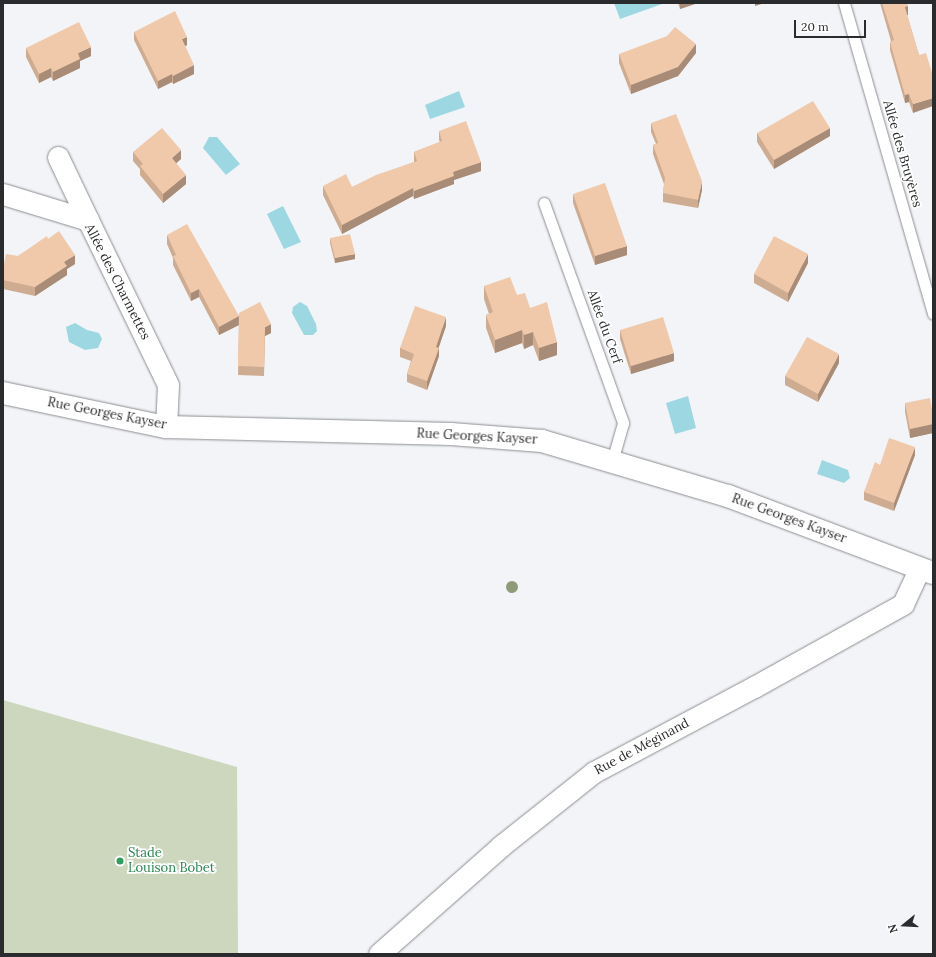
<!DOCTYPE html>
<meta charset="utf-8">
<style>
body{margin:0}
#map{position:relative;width:936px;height:957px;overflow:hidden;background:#f2f4f7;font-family:Lora,serif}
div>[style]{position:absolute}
.green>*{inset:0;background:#cdd7be}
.water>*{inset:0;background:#9dd7e2}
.roads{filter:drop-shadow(0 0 1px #8c8e91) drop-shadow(0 0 1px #8c8e91)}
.service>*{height:11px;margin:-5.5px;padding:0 5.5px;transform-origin:5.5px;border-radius:5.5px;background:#fff}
.minor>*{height:21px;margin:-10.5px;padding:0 10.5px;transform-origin:10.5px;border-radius:10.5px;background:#fff}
.tertiary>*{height:22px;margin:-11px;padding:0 11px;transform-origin:11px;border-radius:11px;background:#fff}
.trees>*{width:12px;height:12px;margin:-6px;border-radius:50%;background:#8f9a78}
.wall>*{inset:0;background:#ceac92}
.shaded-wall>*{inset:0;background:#a88c77}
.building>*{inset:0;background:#f0c8aa}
.dots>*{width:11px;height:11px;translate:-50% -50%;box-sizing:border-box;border:2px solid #fff;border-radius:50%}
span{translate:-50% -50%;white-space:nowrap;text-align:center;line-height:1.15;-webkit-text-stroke:3.5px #fff;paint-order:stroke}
.street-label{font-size:13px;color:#2a2b2c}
.leisure-label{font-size:13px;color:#27864d}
.left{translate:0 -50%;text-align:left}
.frame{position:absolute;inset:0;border:4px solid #2a2b2c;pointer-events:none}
.north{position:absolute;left:884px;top:905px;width:40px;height:40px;-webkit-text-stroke:3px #fff;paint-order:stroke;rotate:252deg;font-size:11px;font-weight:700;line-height:16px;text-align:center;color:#2a2b2c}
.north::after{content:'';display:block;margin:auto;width:14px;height:18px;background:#2a2b2c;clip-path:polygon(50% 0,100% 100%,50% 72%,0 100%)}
.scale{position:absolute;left:794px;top:20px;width:72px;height:18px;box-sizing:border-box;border:2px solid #2a2b2c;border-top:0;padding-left:5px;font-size:12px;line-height:14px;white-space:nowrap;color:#2a2b2c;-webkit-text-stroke:3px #fff;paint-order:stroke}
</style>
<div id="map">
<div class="green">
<i style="clip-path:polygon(3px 700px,237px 767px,238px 954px,3px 954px)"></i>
</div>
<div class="water">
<i style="clip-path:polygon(614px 3px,661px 3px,662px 4px,620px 19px)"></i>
<i style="clip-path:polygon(459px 91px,465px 107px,430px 119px,425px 105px)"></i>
<i style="clip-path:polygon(209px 137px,217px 137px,240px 164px,226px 175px,203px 148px)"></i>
<i style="clip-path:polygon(283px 206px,301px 242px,284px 249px,267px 214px)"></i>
<i style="clip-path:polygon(300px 302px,307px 306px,316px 324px,317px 331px,313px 335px,304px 335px,292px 313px,293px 307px)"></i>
<i style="clip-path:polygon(75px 323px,87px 330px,99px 333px,102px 339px,98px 348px,85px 350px,69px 342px,66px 327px)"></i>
<i style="clip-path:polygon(688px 396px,696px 428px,675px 434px,666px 403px)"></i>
<i style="clip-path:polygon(822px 460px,848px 470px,850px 478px,844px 483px,817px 474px)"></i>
</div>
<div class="roads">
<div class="service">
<i style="left:844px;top:3px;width:323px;rotate:74deg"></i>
<i style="left:544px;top:203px;width:234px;rotate:70.2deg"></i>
<i style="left:623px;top:423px;width:40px;rotate:106deg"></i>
</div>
<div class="minor">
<i style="left:58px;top:157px;width:70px;rotate:64.5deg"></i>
<i style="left:3px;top:194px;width:89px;rotate:17deg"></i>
<i style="left:88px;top:220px;width:183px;rotate:64.1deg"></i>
<i style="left:168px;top:385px;width:42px;rotate:92.7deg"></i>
<i style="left:379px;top:954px;width:163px;rotate:-41.5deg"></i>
<i style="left:501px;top:846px;width:119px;rotate:-38.5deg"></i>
<i style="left:594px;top:772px;width:181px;rotate:-28deg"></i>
<i style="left:754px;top:687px;width:171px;rotate:-29.1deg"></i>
<i style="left:903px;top:604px;width:38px;rotate:-65deg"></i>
</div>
<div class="tertiary">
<i style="left:3px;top:393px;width:167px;rotate:11.8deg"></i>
<i style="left:166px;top:427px;width:285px;rotate:1.4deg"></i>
<i style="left:451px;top:434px;width:91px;rotate:4.4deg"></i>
<i style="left:542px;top:441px;width:194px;rotate:16.5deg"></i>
<i style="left:728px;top:496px;width:219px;rotate:20.6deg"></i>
</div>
</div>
<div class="trees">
<i style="left:512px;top:587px"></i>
</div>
<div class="wall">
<i style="clip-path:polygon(678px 3px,698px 3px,680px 9px)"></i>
<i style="clip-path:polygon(880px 3px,907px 3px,908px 15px,907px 15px,919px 55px,913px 113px,909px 102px,905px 103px,890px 50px,890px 42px,891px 41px)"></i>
<i style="clip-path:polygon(134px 32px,187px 45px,185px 46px,194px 74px,173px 84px,172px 82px,158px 89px,134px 40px)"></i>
<i style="clip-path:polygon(26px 48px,91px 56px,80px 61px,80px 68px,53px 81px,51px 77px,39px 83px,26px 57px)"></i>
<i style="clip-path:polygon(696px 53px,678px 76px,631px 94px,619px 63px,619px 54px)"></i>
<i style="clip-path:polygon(651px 123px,702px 190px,698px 208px,663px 202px,663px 193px,664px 184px,653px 154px,653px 145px,656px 144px,651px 132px)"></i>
<i style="clip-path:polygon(439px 131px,481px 171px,454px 180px,454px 184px,414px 199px,413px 196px,342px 234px,323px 195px,323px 186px,352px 187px,414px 162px,414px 152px,440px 142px,439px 140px)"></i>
<i style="clip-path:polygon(757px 133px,830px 136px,774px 169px,757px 142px)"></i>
<i style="clip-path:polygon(133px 152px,181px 159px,176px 163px,186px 184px,163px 203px,140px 175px,140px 169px,133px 161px)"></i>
<i style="clip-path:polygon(573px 194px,627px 255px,595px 265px,573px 203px)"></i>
<i style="clip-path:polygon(167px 235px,239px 316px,271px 333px,265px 336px,264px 376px,238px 375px,239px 325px,219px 335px,199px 297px,191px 301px,173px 265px,173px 258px,167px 244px)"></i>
<i style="clip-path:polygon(330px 238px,355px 259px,335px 263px,330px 243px)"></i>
<i style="clip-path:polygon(48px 239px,75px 264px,67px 269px,67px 275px,35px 296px,3px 289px,3px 269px,18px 256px)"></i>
<i style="clip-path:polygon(808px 263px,788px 302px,754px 283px,754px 274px)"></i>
<i style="clip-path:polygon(484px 286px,517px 295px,530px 308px,557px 355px,539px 361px,533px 345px,524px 349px,522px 343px,495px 353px,486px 328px,486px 315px,489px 314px,484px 299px)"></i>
<i style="clip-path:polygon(446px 326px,439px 347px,439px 356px,427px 390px,407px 382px,407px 374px,411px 361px,400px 357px,400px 348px)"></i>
<i style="clip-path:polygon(620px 330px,674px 361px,631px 374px,620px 339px)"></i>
<i style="clip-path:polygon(839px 363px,818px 402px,785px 385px,785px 376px)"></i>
<i style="clip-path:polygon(905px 403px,933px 415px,933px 433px,910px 438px,905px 412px)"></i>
<i style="clip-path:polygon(915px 455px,894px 511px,864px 500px,864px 492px,880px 465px)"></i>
</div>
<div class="shaded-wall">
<i style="clip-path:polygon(680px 3px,698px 3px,680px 9px)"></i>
<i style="clip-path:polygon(755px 3px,765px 3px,755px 6px)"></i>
<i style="clip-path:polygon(908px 6px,908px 15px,905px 16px,905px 7px)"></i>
<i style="clip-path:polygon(187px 37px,187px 45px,182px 48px,182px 39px)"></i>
<i style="clip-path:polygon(696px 44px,696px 53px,678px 76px,631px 94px,631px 85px)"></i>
<i style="clip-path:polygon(91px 47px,91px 56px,80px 61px,80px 68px,53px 81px,53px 72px,78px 53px)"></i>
<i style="clip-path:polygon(194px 65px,194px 74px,173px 84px,173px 76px)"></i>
<i style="clip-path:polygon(51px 68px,51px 77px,39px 83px,39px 74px)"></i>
<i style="clip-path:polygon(172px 74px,172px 82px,158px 89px,158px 81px)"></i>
<i style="clip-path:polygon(909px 94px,909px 102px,905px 103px,905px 95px)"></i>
<i style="clip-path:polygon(933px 98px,933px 106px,913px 113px,913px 104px)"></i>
<i style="clip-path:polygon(830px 128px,830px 136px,774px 169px,774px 160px)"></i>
<i style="clip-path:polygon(181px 150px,181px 159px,172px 167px,172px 158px)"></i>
<i style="clip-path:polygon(481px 162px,481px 171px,454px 180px,454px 184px,414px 199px,414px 191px,453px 172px)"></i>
<i style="clip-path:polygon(186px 175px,186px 184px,163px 203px,163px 194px)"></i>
<i style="clip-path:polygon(702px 181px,702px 190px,698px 208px,698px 200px)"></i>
<i style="clip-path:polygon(413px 188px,413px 196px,342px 234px,342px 225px)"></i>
<i style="clip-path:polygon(627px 246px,627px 255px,595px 265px,595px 256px)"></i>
<i style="clip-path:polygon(355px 254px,355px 259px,335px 263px,335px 258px)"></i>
<i style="clip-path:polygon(808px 254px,808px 263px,788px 302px,788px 293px)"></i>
<i style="clip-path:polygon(75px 255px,75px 264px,67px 269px,67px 275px,35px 296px,35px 287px,64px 262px)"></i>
<i style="clip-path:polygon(199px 289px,199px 297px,191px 301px,191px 293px)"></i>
<i style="clip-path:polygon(239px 316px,239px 325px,219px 335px,219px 327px)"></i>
<i style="clip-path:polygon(446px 317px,446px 326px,436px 355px,436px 347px)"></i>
<i style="clip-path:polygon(271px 324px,271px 333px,265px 336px,264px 376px,265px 327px)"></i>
<i style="clip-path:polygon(522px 330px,522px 343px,495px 353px,495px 340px)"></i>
<i style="clip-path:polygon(533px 332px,533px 345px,524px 349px,524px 335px)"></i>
<i style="clip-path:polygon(557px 342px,557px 355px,539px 361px,539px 348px)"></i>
<i style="clip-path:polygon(439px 348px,439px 356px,427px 390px,427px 381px)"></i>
<i style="clip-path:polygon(674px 353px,674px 361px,631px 374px,631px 366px)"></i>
<i style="clip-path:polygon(839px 354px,839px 363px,818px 402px,818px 394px)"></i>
<i style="clip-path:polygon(933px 424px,933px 433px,910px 438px,910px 429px)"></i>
<i style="clip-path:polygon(915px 447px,915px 455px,894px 511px,894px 503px)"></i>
</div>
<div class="building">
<i style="clip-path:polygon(882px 3px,907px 3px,908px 6px,905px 7px,919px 55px,926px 53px,933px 76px,933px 98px,913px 104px,909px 94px,905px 95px,890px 42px,894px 40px)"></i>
<i style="clip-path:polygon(175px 11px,187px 37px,182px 39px,194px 65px,173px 76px,172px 74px,158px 81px,134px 32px)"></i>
<i style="clip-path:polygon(79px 22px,91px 47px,78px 53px,80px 59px,53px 72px,51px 68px,39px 74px,26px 48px)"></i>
<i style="clip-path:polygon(675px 27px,696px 44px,678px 67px,631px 85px,619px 54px,667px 36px)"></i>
<i style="clip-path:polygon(813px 101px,830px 128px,774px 160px,757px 133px)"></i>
<i style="clip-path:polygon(676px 114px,702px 181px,698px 200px,663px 193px,665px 178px,653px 145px,658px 143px,651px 123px)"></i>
<i style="clip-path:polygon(466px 121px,481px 162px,453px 172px,454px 176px,414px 191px,413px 188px,342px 225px,323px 186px,346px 174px,352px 187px,376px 175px,417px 161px,414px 152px,442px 141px,439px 131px)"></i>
<i style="clip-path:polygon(162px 128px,181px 150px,172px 158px,186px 175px,163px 194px,140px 166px,143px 164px,133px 152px)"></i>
<i style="clip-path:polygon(605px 183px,627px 246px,595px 256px,573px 194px)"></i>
<i style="clip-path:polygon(187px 224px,239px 316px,219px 327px,199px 289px,191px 293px,173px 256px,176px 255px,167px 235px)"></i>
<i style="clip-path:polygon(59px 231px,75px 255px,64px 262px,67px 266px,35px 287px,3px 280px,3px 269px,6px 254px,18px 256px,47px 236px,48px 239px)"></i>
<i style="clip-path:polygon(350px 234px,355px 254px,335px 258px,330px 238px)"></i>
<i style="clip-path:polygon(774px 236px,808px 254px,788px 293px,754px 274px)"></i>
<i style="clip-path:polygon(510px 277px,517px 295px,525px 293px,530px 308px,547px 302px,557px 342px,539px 348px,533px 332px,524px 335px,522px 330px,495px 340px,486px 315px,493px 312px,484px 286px)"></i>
<i style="clip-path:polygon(260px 302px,271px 324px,265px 327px,264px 367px,238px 366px,239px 313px)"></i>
<i style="clip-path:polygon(415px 306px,446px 317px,436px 347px,439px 348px,427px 381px,407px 374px,414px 354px,400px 348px)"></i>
<i style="clip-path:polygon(663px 317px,674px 353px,631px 366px,620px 330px)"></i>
<i style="clip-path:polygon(807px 337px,839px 354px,818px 394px,785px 376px)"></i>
<i style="clip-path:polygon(930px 398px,933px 415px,933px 424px,910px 429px,905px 403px)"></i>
<i style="clip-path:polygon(889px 438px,915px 447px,894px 503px,864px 492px,875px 462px,880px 465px)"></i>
</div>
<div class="dots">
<i style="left:120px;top:861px;background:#2e9e5b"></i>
</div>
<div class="street-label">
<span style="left:902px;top:154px;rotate:74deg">Allée des Bruyères</span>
<span style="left:117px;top:282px;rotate:63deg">Allée des Charmettes</span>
<span style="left:604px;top:327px;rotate:70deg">Allée du Cerf</span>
<span style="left:107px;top:414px;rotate:11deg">Rue Georges Kayser</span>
<span style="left:477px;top:437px;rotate:3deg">Rue Georges Kayser</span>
<span style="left:789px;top:519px;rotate:20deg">Rue Georges Kayser</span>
<span style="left:642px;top:747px;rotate:-28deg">Rue de Méginand</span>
</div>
<div class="leisure-label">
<span class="left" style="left:128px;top:861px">Stade<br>Louison Bobet</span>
</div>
<div class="frame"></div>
<div class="north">N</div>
<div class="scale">20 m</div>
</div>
